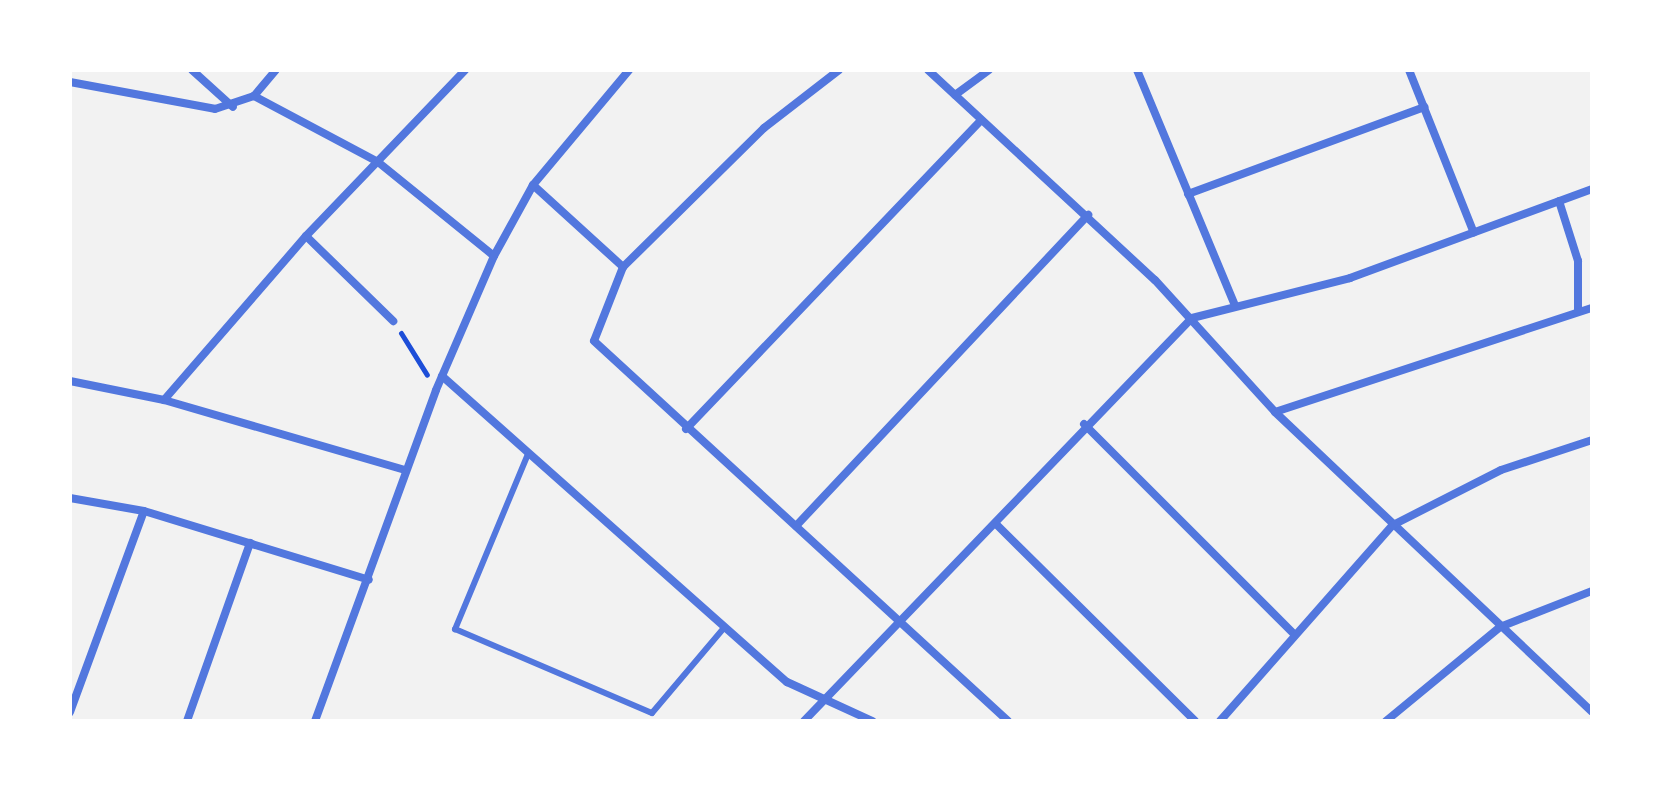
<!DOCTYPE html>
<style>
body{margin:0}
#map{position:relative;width:1662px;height:791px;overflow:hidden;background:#f2f2f2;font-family:"Space Grotesk",sans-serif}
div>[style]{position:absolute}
.path>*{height:5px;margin:-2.5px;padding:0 2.5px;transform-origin:2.5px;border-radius:2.5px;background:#1d4ed8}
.service>*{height:6px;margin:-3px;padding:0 3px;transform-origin:3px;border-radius:3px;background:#5277de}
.minor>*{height:8px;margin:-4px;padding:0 4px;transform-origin:4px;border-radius:4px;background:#5277de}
span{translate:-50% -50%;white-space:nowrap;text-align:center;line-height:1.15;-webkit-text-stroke:7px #fff;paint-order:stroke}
.frame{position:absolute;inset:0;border:72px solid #fff;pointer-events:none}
</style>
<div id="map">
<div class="path">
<i style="left:401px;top:333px;width:49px;rotate:58.2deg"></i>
</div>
<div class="service">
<i style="left:528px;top:454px;width:190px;rotate:112.6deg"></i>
<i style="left:455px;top:629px;width:214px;rotate:23.1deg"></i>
<i style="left:652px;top:713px;width:110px;rotate:-49.8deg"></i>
</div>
<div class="minor">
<i style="left:192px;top:70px;width:55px;rotate:42.1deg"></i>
<i style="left:839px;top:70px;width:95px;rotate:142.3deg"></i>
<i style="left:764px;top:128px;width:198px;rotate:135.4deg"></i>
<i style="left:623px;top:267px;width:79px;rotate:111.4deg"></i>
<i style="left:594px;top:341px;width:562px;rotate:42.55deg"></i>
<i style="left:928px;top:70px;width:309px;rotate:42.8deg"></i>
<i style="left:1155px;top:280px;width:178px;rotate:47.7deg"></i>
<i style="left:1275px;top:412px;width:436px;rotate:43.4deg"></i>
<i style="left:1137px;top:70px;width:256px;rotate:67.4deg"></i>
<i style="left:1409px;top:70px;width:175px;rotate:68.3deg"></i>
<i style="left:70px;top:82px;width:147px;rotate:10.5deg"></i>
<i style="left:215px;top:109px;width:41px;rotate:-18.4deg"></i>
<i style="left:254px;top:96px;width:34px;rotate:-50deg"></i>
<i style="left:955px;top:95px;width:42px;rotate:-36.3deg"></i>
<i style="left:254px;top:96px;width:140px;rotate:28deg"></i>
<i style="left:378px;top:162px;width:149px;rotate:39deg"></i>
<i style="left:533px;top:185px;width:122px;rotate:42.3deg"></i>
<i style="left:1188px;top:194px;width:252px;rotate:-20.2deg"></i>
<i style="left:1559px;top:201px;width:63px;rotate:72.4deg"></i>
<i style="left:1578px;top:261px;width:50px;rotate:90deg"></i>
<i style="left:306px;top:236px;width:122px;rotate:44.3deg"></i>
<i style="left:442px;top:376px;width:461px;rotate:41.6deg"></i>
<i style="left:787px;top:682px;width:94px;rotate:24.6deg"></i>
<i style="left:70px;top:381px;width:96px;rotate:11.4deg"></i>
<i style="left:164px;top:400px;width:251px;rotate:16.2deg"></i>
<i style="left:164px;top:400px;width:217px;rotate:-49.1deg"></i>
<i style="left:306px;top:236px;width:230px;rotate:-46.2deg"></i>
<i style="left:1275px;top:412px;width:334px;rotate:-18.2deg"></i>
<i style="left:1084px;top:424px;width:298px;rotate:45deg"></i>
<i style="left:686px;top:429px;width:427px;rotate:-46.3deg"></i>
<i style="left:70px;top:498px;width:75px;rotate:10deg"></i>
<i style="left:144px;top:511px;width:235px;rotate:17deg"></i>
<i style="left:996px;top:524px;width:280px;rotate:44.7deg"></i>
<i style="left:796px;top:526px;width:427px;rotate:-46.8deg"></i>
<i style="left:70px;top:712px;width:214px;rotate:-69.8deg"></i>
<i style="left:187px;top:721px;width:189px;rotate:-70.5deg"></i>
<i style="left:315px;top:721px;width:352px;rotate:-69.9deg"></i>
<i style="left:436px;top:390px;width:146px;rotate:-66.6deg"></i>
<i style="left:494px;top:256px;width:81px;rotate:-61.2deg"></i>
<i style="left:533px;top:185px;width:150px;rotate:-50.1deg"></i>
<i style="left:804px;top:721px;width:559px;rotate:-46.09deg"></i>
<i style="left:1192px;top:318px;width:163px;rotate:-14.2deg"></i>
<i style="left:1350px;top:278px;width:258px;rotate:-20.2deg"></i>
<i style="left:1220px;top:721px;width:261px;rotate:-48.6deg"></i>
<i style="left:1393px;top:525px;width:121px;rotate:-27deg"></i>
<i style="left:1501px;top:470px;width:96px;rotate:-18.2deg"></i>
<i style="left:1386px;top:721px;width:148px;rotate:-39.5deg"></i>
<i style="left:1500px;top:627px;width:99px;rotate:-21.4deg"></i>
</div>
<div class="frame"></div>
</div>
